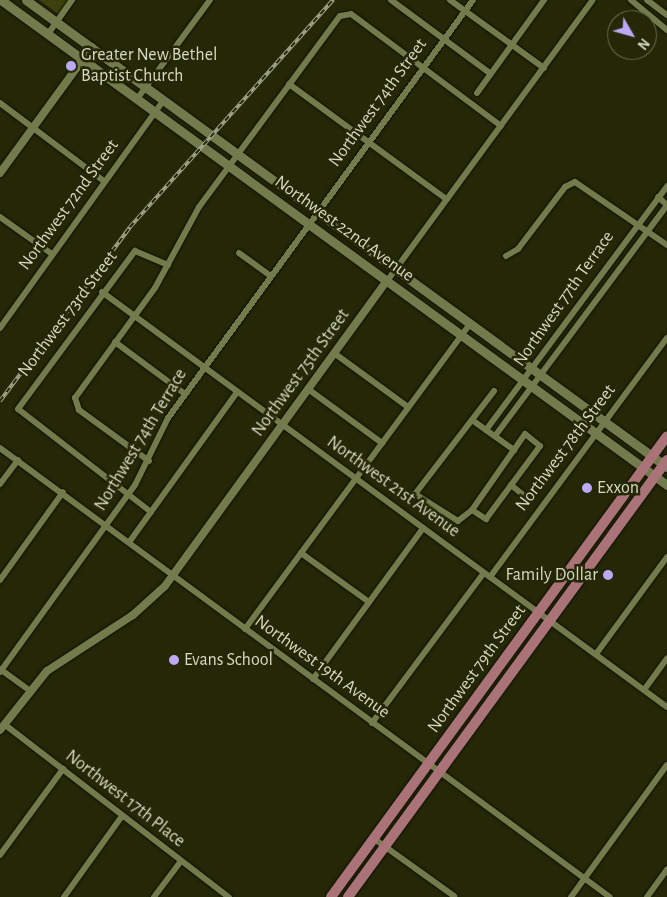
<!DOCTYPE html>
<style>
body{margin:0}
#map{position:relative;width:667px;height:897px;overflow:hidden;background:#252806;font-family:"Alegreya Sans",sans-serif}
div>[style]{position:absolute}
.green>*{inset:0;background:#3c420d}
.roads{filter:drop-shadow(0 0 1px #0e1000) drop-shadow(0 0 1px #0e1000)}
.minor>*{height:6px;margin:-3px;padding:0 3px;transform-origin:3px;border-radius:3px;background:#737a4c}
.tertiary>*{height:8px;margin:-4px;padding:0 4px;transform-origin:4px;border-radius:4px;background:#737a4c}
.secondary>*{height:9px;margin:-4.5px;padding:0 4.5px;transform-origin:4.5px;border-radius:4.5px;background:#737a4c}
.primary>*{height:10px;margin:-5px;padding:0 5px;transform-origin:5px;border-radius:5px;background:#aa7378}
.rail>*{height:4px;margin-top:-2px;transform-origin:0;background:repeating-linear-gradient(90deg,#252806 0 5.5px,#a3a78c 0 11px);box-sizing:border-box;border-block:1px solid #a3a78c}
.dots>*{width:14px;height:14px;translate:-50% -50%;box-sizing:border-box;border:2px solid #252806;border-radius:50%}
span{translate:-50% -50%;white-space:nowrap;text-align:center;line-height:1.15;-webkit-text-stroke:5px #252806;paint-order:stroke}
.poi-label{font-size:18px;color:#d6dac2}
.left{translate:0 -50%;text-align:left}
.right{translate:-100% -50%;text-align:right}
.street-label{font-size:18px;color:#d6dac2}
.north{position:absolute;left:607px;top:10px;width:50px;height:50px;box-sizing:border-box;background:#252806;border:1px solid #6c6f51;border-radius:50%;rotate:128deg;font-size:14px;font-weight:700;line-height:20px;text-align:center;color:#d6dac2}
.north::after{content:'';display:block;margin:auto;width:18px;height:22px;background:#bca9f5;clip-path:polygon(50% 0,100% 100%,50% 72%,0 100%)}
</style>
<div id="map">
<div class="green">
<i style="clip-path:polygon(39px 0,73px 0,61px 16px)"></i>
</div>
<div class="roads">
<div class="minor">
<i style="left:391px;top:0;width:124px;rotate:36.5deg"></i>
<i style="left:450px;top:0;width:116px;rotate:35.9deg"></i>
<i style="left:631px;top:0;width:47px;rotate:39.8deg"></i>
<i style="left:647px;top:0;width:25px;rotate:37deg"></i>
<i style="left:48px;top:34px;width:42px;rotate:-54.8deg"></i>
<i style="left:289px;top:84px;width:195px;rotate:36.2deg"></i>
<i style="left:477px;top:93px;width:115px;rotate:-54.2deg"></i>
<i style="left:137px;top:99px;width:123px;rotate:-53.6deg"></i>
<i style="left:0;top:103px;width:130px;rotate:36.9deg"></i>
<i style="left:0;top:217px;width:64px;rotate:35.4deg"></i>
<i style="left:239px;top:253px;width:39px;rotate:36deg"></i>
<i style="left:506px;top:256px;width:14px;rotate:-30deg"></i>
<i style="left:518px;top:249px;width:78px;rotate:-52.8deg"></i>
<i style="left:565px;top:187px;width:11px;rotate:-27deg"></i>
<i style="left:575px;top:182px;width:112px;rotate:34.4deg"></i>
<i style="left:387px;top:281px;width:348px;rotate:-53.8deg"></i>
<i style="left:102px;top:292px;width:701px;rotate:36.3deg"></i>
<i style="left:0;top:328px;width:281px;rotate:-54.3deg"></i>
<i style="left:115px;top:342px;width:87px;rotate:36.6deg"></i>
<i style="left:334px;top:353px;width:92px;rotate:36.1deg"></i>
<i style="left:308px;top:389px;width:92px;rotate:36.1deg"></i>
<i style="left:472px;top:420px;width:52px;rotate:35.5deg"></i>
<i style="left:486px;top:430px;width:304px;rotate:-53.4deg"></i>
<i style="left:495px;top:436px;width:288px;rotate:-53.3deg"></i>
<i style="left:667px;top:205px;width:12px;rotate:-138deg"></i>
<i style="left:0;top:448px;width:757px;rotate:36.36deg"></i>
<i style="left:149px;top:461px;width:87px;rotate:-143.9deg"></i>
<i style="left:79px;top:410px;width:13px;rotate:-108deg"></i>
<i style="left:75px;top:398px;width:136px;rotate:-54deg"></i>
<i style="left:155px;top:288px;width:92px;rotate:-61.5deg"></i>
<i style="left:199px;top:207px;width:237px;rotate:-53.6deg"></i>
<i style="left:340px;top:16px;width:11px;rotate:-10deg"></i>
<i style="left:351px;top:14px;width:187px;rotate:36.7deg"></i>
<i style="left:0;top:484px;width:30px;rotate:-53deg"></i>
<i style="left:511px;top:485px;width:22px;rotate:39deg"></i>
<i style="left:472px;top:510px;width:17px;rotate:33deg"></i>
<i style="left:486px;top:519px;width:91px;rotate:-53.5deg"></i>
<i style="left:540px;top:446px;width:19px;rotate:-141deg"></i>
<i style="left:525px;top:434px;width:93px;rotate:124.9deg"></i>
<i style="left:472px;top:510px;width:18px;rotate:142deg"></i>
<i style="left:458px;top:521px;width:51px;rotate:-147.9deg"></i>
<i style="left:415px;top:494px;width:130px;rotate:-52.5deg"></i>
<i style="left:151px;top:512px;width:168px;rotate:-142.2deg"></i>
<i style="left:18px;top:409px;width:197px;rotate:-53.5deg"></i>
<i style="left:135px;top:251px;width:36px;rotate:23deg"></i>
<i style="left:130px;top:541px;width:183px;rotate:-54.3deg"></i>
<i style="left:301px;top:553px;width:84px;rotate:35.8deg"></i>
<i style="left:490px;top:577px;width:297px;rotate:-53.5deg"></i>
<i style="left:0;top:580px;width:108px;rotate:-54.4deg"></i>
<i style="left:245px;top:629px;width:379px;rotate:-53.6deg"></i>
<i style="left:596px;top:654px;width:120px;rotate:-53.8deg"></i>
<i style="left:0;top:669px;width:36px;rotate:36deg"></i>
<i style="left:0;top:672px;width:231px;rotate:-54.2deg"></i>
<i style="left:135px;top:485px;width:75px;rotate:-63.8deg"></i>
<i style="left:168px;top:418px;width:517px;rotate:-53.88deg"></i>
<i style="left:313px;top:679px;width:187px;rotate:-53.9deg"></i>
<i style="left:644px;top:690px;width:39px;rotate:-54deg"></i>
<i style="left:372px;top:723px;width:187px;rotate:-53.3deg"></i>
<i style="left:4px;top:724px;width:284px;rotate:37.6deg"></i>
<i style="left:373px;top:838px;width:100px;rotate:35.6deg"></i>
<i style="left:0;top:855px;width:107px;rotate:-53.8deg"></i>
<i style="left:64px;top:897px;width:100px;rotate:-54.4deg"></i>
<i style="left:154px;top:897px;width:45px;rotate:-53.1deg"></i>
<i style="left:571px;top:897px;width:163px;rotate:-54deg"></i>
<i style="left:647px;top:897px;width:34px;rotate:-54deg"></i>
</div>
<div class="tertiary">
<i style="left:0;top:173px;width:156px;rotate:-53.9deg"></i>
<i style="left:0;top:730px;width:75px;rotate:-51.5deg"></i>
<i style="left:47px;top:671px;width:103px;rotate:-33.1deg"></i>
<i style="left:133px;top:615px;width:43px;rotate:-42.2deg"></i>
<i style="left:165px;top:586px;width:377px;rotate:-54deg"></i>
</div>
<div class="secondary">
<i style="left:1px;top:0;width:824px;rotate:36.06deg"></i>
<i style="left:26px;top:0;width:793px;rotate:36.08deg"></i>
</div>
<div class="primary">
<i style="left:331px;top:897px;width:570px;rotate:-53.91deg"></i>
<i style="left:348px;top:897px;width:541px;rotate:-53.87deg"></i>
</div>
</div>
<div class="rail">
<i style="left:0;top:401px;width:217px;rotate:-53.2deg"></i>
<i style="left:130px;top:227px;width:305px;rotate:-48.2deg"></i>
</div>
<div class="dots">
<i style="left:71px;top:66px;background:#bca9f5"></i>
<i style="left:587px;top:488px;background:#bca9f5"></i>
<i style="left:608px;top:575px;background:#bca9f5"></i>
<i style="left:174px;top:660px;background:#bca9f5"></i>
</div>
<div class="poi-label">
<span class="left" style="left:81px;top:66px">Greater New Bethel<br>Baptist Church</span>
<span class="left" style="left:597px;top:488px">Exxon</span>
<span class="right" style="left:598px;top:575px">Family Dollar</span>
<span class="left" style="left:184px;top:660px">Evans School</span>
</div>
<div class="street-label">
<span style="left:378px;top:103px;rotate:-54deg">Northwest 74th Street</span>
<span style="left:69px;top:205px;rotate:-54deg">Northwest 72nd Street</span>
<span style="left:344px;top:229px;rotate:36deg">Northwest 22nd Avenue</span>
<span style="left:564px;top:299px;rotate:-55deg">Northwest 77th Terrace</span>
<span style="left:68px;top:314px;rotate:-53deg">Northwest 73rd Street</span>
<span style="left:301px;top:373px;rotate:-54deg">Northwest 75th Street</span>
<span style="left:141px;top:440px;rotate:-59deg">Northwest 74th Terrace</span>
<span style="left:566px;top:448px;rotate:-53deg">Northwest 78th Street</span>
<span style="left:393px;top:487px;rotate:36deg">Northwest 21st Avenue</span>
<span style="left:322px;top:667px;rotate:36deg">Northwest 19th Avenue</span>
<span style="left:477px;top:669px;rotate:-54deg">Northwest 79th Street</span>
<span style="left:125px;top:799px;rotate:38deg">Northwest 17th Place</span>
</div>
<div class="north">N</div>
</div>
